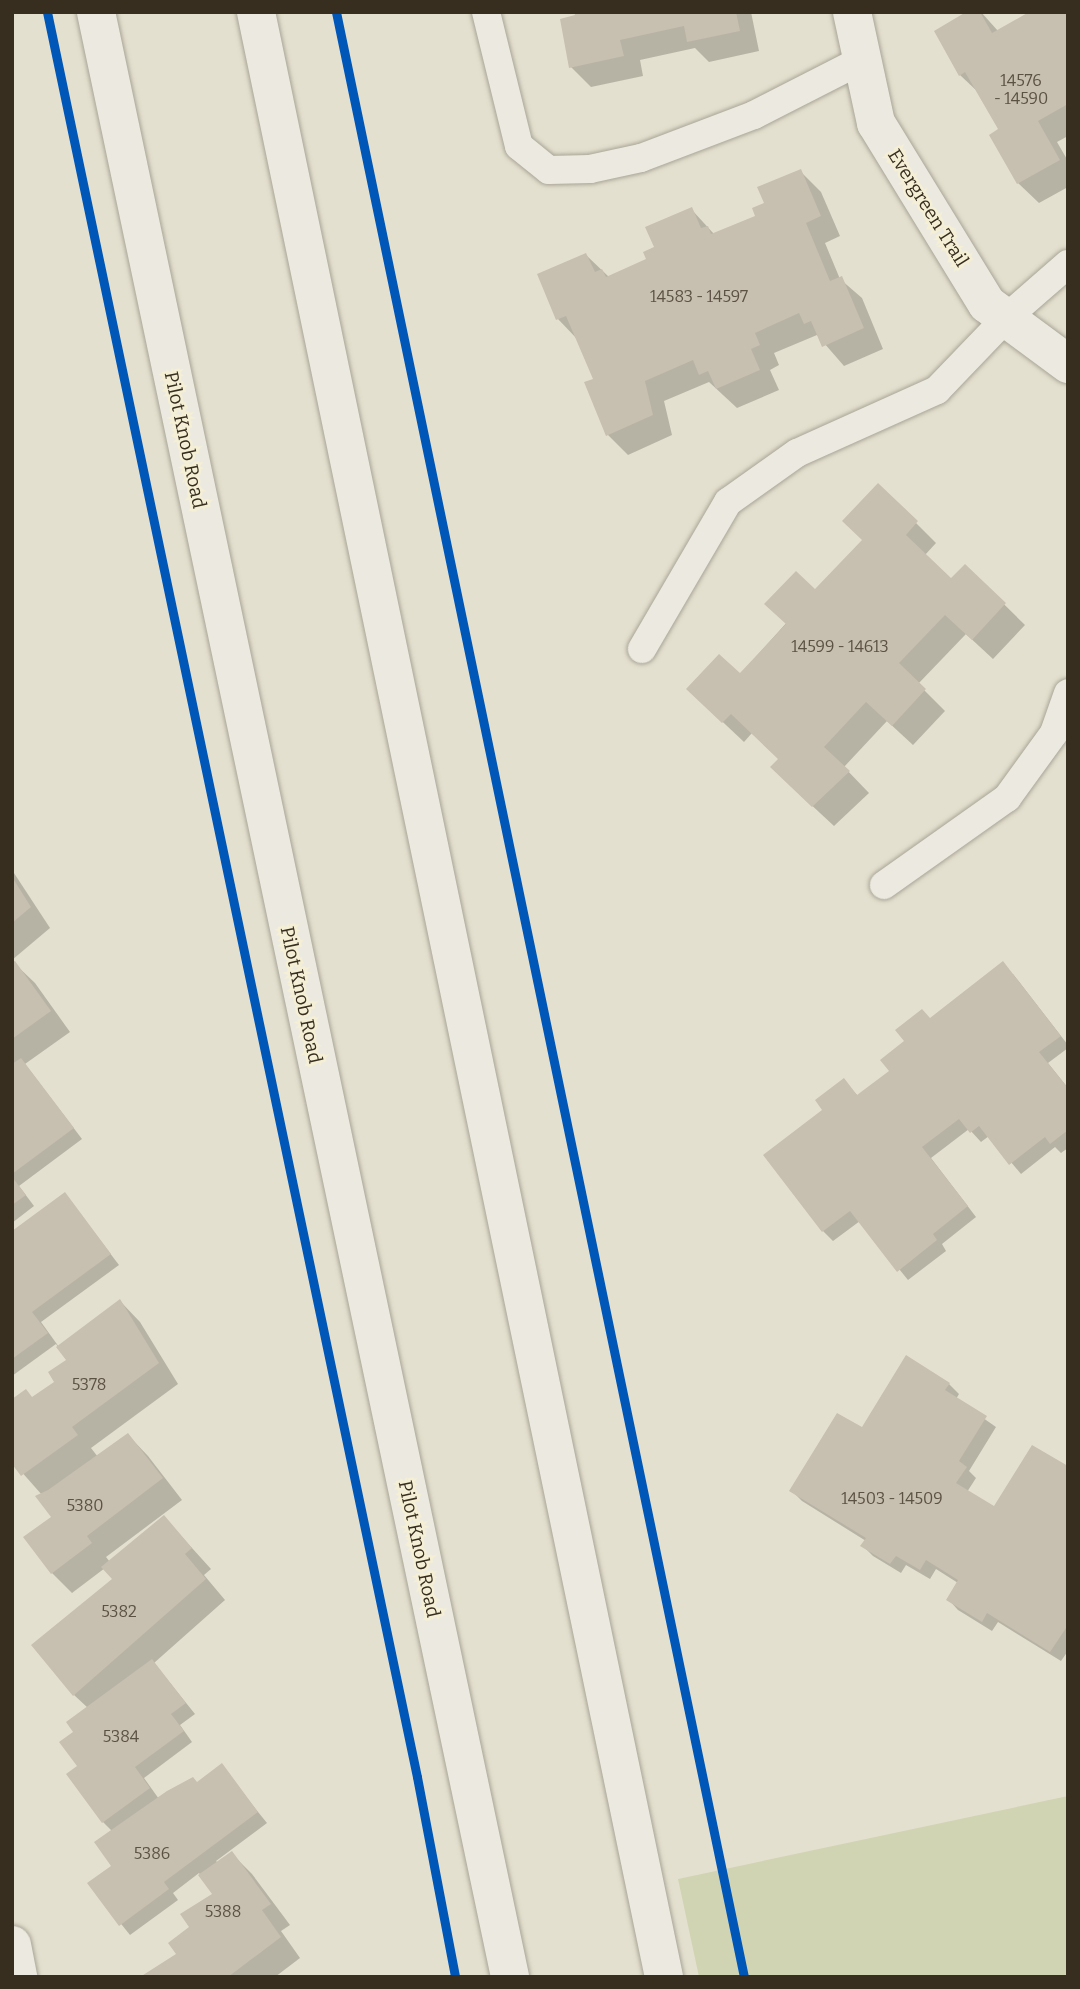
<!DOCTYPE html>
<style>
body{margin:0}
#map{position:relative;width:1080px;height:1989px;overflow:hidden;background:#e4e0cf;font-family:Bitter,serif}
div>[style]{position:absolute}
.green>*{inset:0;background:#d0d4b2}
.shadow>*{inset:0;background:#0003}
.building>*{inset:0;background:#c7bfb0}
.roads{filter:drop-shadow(0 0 2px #a9a597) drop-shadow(0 0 2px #a9a597)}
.lane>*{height:28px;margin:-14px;padding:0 14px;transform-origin:14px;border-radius:14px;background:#eceae0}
.street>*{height:38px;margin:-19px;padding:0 19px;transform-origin:19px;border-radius:19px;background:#eceae0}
.secondary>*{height:38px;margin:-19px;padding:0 19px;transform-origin:19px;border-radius:19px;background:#eceae0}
.cycleway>*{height:9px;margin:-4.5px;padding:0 4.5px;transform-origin:4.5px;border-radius:4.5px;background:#0057b8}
span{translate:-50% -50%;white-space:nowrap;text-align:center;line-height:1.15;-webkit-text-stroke:5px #f4efd5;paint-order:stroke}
.number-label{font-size:16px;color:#5c5244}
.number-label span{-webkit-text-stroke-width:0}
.street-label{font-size:19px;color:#382e20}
.frame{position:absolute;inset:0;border:14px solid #382e20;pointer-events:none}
</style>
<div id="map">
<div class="green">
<i style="clip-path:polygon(1068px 1796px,1068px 1977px,699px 1977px,678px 1879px)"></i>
</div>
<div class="shadow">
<i style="clip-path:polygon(576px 12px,751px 12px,759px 51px,709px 62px,695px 48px,640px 60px,643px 76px,591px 87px,571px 67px)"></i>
<i style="clip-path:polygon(969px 12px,981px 12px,998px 31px,1068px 12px,1068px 136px,1057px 142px,1068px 161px,1068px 187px,1039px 203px,1018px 183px,1000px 130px,979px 93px,960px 75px)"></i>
<i style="clip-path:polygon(800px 171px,821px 192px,840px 236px,825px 243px,840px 279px,862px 298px,883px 349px,844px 366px,817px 335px,774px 353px,779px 365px,770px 370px,779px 390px,737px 408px,709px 382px,664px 401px,672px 435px,628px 455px,608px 435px,595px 380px,578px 340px,558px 319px,539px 275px,586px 255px,609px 277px,648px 260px,692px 210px,714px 234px,757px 217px)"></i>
<i style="clip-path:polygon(916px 523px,936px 543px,925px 555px,951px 580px,965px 566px,1025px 625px,993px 659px,966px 634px,918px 684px,945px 711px,913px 745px,887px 721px,844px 767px,869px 793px,834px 826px,792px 787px,780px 760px,752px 733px,744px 742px,709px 709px,815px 591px)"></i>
<i style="clip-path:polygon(12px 870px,50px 928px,12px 960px)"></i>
<i style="clip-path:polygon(14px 963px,35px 983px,70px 1032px,25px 1064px,82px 1139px,19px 1186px,34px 1206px,12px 1223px)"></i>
<i style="clip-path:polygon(1013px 974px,1068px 1045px,1068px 1048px,1048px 1063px,1068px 1088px,1068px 1148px,1061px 1153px,1055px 1147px,1021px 1174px,989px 1136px,981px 1142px,969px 1129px,931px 1158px,976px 1217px,942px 1244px,946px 1251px,908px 1280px,860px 1221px,833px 1241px,823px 1231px,825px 1110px,844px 1081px,858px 1096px,891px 1071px,931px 1020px)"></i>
<i style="clip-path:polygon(65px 1194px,119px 1265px,41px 1322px,59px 1347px,120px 1301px,140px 1322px,178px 1384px,91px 1448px,98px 1457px,128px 1435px,148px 1456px,182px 1500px,106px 1557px,110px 1562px,164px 1517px,211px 1569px,204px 1575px,225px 1600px,154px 1663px,195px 1714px,180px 1725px,192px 1742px,144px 1778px,159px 1799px,197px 1784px,221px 1766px,267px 1823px,216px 1861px,218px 1863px,232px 1854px,252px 1874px,290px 1925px,281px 1931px,300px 1958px,275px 1977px,144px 1977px,178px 1954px,191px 1927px,215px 1895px,199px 1873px,173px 1893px,178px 1900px,130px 1935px,89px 1884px,113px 1866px,112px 1831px,103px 1822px,79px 1767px,75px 1732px,88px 1708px,74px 1695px,114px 1579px,105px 1568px,72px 1593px,52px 1573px,53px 1517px,42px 1495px,12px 1461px,33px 1399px,57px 1382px,68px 1360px,56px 1344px,12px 1376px,12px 1233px)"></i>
<i style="clip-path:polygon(949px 1384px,959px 1394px,956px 1399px,996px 1427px,969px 1471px,976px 1478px,967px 1492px,994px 1509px,1068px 1468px,1068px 1651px,1061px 1661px,998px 1622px,992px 1631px,958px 1610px,948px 1599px,958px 1583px,936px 1569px,930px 1579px,906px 1565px,901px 1573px,873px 1556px,863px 1546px,866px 1541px,802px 1501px,792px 1491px,862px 1430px)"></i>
</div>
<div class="building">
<i style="clip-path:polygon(574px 12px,736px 12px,740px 31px,687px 42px,684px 26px,620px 40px,624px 56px,569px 68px,560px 19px,575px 15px)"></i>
<i style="clip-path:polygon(966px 12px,980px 12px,992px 33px,1029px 12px,1068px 12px,1068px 104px,1038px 121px,1060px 160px,1017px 184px,989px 135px,998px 129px,965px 72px,959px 76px,934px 31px)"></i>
<i style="clip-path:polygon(801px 169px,821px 216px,806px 223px,830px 281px,842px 276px,864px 328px,822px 347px,811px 321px,804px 324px,799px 313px,755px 333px,760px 345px,751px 349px,760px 370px,716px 389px,708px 371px,699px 375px,693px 360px,645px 381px,653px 415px,606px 436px,584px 382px,593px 379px,566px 316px,556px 320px,537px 274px,586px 253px,595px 272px,602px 269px,606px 277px,646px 259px,643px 252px,654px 247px,645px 227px,692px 207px,701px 228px,708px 226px,711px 234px,755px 216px,752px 208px,764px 203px,757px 187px)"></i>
<i style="clip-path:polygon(878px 483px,918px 521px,906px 535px,951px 578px,965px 564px,1006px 603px,972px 640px,945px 615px,899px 663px,926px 689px,892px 726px,866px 702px,824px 747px,850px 771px,812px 807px,770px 767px,778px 759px,731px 714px,722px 723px,686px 689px,719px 654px,740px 673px,786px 624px,764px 604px,796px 571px,815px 589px,862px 540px,842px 521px)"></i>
<i style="clip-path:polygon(12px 877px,31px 907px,12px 923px)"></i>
<i style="clip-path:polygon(15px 961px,51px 1011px,12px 1039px,12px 962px)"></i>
<i style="clip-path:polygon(1003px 961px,1061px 1036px,1039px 1052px,1068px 1088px,1068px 1130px,1050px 1144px,1045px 1137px,1009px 1165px,979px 1126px,970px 1133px,959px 1119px,922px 1147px,968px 1206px,933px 1234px,937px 1240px,897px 1272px,850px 1211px,822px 1232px,763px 1155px,822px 1110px,815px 1100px,844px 1078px,857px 1095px,889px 1071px,880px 1060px,904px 1041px,895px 1030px,922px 1009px,930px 1018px)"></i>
<i style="clip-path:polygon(21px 1058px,74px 1128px,12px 1174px,12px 1064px)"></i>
<i style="clip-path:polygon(12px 1177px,26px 1195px,12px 1205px)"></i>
<i style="clip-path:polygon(65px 1192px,111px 1254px,32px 1312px,48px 1333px,12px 1359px,12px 1231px)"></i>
<i style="clip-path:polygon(120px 1299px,159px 1363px,72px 1427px,78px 1435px,21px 1476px,12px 1464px,12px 1399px,26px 1389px,32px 1397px,54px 1382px,48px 1372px,66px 1360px,56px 1347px)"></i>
<i style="clip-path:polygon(906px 1355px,950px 1383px,945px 1390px,987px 1416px,959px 1461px,967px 1467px,956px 1483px,994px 1506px,1032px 1445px,1068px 1466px,1068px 1625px,1050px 1652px,987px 1613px,982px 1622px,946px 1600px,958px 1580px,926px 1560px,920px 1570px,896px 1556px,890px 1564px,860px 1546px,866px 1538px,789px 1491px,837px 1413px,862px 1427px)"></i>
<i style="clip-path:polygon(128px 1433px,163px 1478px,87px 1536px,92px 1543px,51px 1574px,23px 1537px,51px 1517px,35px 1496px,48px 1490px)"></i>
<i style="clip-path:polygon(164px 1515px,192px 1548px,185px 1554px,206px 1579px,73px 1696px,31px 1645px,112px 1579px,101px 1567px)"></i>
<i style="clip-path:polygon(152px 1659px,186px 1703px,171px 1714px,184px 1731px,135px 1767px,150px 1788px,102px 1823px,66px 1774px,77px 1766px,59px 1742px,73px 1732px,66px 1722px)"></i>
<i style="clip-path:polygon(222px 1763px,258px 1812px,164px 1882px,169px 1889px,119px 1926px,87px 1883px,111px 1866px,94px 1842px,167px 1791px,193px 1777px,197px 1782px)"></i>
<i style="clip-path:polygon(232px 1851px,271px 1904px,262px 1910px,281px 1937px,228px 1977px,140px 1977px,176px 1954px,168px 1943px,189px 1927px,180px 1914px,212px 1894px,198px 1875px)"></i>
</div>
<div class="roads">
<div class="lane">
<i style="left:486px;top:12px;width:138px;rotate:76.2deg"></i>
<i style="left:519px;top:146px;width:38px;rotate:39deg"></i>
<i style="left:549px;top:170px;width:41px;rotate:-1.4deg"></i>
<i style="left:590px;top:169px;width:52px;rotate:-12.2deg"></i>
<i style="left:641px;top:158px;width:121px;rotate:-20.8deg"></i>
<i style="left:754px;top:115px;width:121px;rotate:-27deg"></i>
<i style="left:642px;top:649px;width:170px;rotate:-59.7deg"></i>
<i style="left:728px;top:502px;width:85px;rotate:-35.4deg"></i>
<i style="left:797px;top:453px;width:154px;rotate:-24.2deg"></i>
<i style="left:937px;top:390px;width:100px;rotate:-46.2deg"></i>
<i style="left:1006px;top:318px;width:82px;rotate:-41.1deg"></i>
<i style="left:884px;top:885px;width:151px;rotate:-35.3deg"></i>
<i style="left:1007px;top:798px;width:80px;rotate:-54.1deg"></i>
<i style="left:1054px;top:733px;width:42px;rotate:-70.7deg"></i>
</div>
<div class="street">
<i style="left:852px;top:12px;width:114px;rotate:77.8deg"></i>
<i style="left:876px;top:123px;width:212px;rotate:58.5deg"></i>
<i style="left:987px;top:304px;width:101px;rotate:36.5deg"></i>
<i style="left:12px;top:1945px;width:33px;rotate:79deg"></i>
</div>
<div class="secondary">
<i style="left:96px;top:12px;width:2008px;rotate:78.1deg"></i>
<i style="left:256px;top:12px;width:2007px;rotate:78.27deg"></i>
</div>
</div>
<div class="cycleway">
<i style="left:47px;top:12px;width:1803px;rotate:78.16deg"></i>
<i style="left:417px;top:1777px;width:204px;rotate:79.2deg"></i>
<i style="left:336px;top:12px;width:2007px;rotate:78.27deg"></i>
</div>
<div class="number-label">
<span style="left:1021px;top:90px">14576<br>- 14590</span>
<span style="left:699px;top:297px">14583 - 14597</span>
<span style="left:840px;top:647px">14599 - 14613</span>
<span style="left:89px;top:1385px">5378</span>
<span style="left:892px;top:1499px">14503 - 14509</span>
<span style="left:85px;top:1506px">5380</span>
<span style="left:119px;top:1612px">5382</span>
<span style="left:121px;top:1737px">5384</span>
<span style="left:152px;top:1854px">5386</span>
<span style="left:223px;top:1912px">5388</span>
</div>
<div class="street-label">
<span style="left:928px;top:208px;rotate:58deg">Evergreen Trail</span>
<span style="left:185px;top:440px;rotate:78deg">Pilot Knob Road</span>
<span style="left:301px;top:995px;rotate:78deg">Pilot Knob Road</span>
<span style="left:419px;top:1549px;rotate:78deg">Pilot Knob Road</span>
</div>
<div class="frame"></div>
</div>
